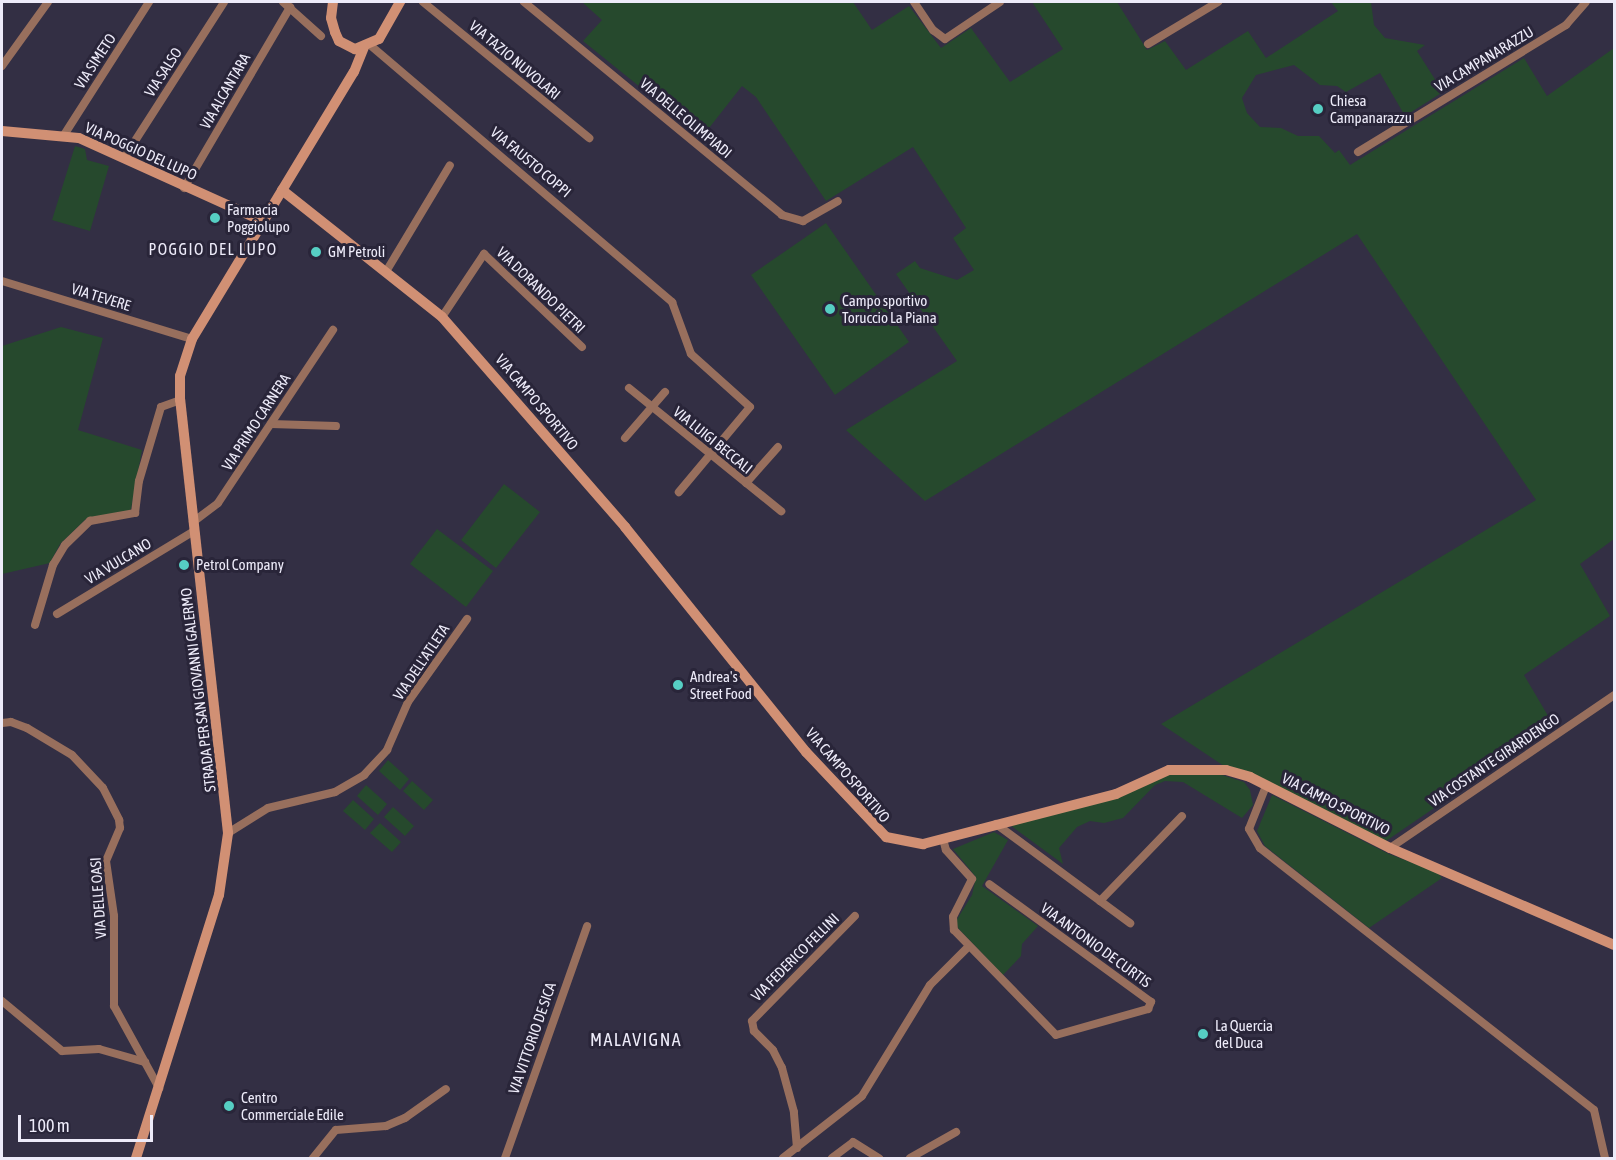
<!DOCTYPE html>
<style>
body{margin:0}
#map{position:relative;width:1616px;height:1160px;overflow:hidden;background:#332f44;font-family:"Asap Condensed",sans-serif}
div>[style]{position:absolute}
.green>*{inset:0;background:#26492d}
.street>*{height:8px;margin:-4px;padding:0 4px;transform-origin:4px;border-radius:4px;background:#986f5d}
.secondary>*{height:10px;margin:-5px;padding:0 5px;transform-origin:5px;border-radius:5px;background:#d19074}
.dots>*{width:16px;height:16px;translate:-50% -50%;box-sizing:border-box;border:3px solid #292539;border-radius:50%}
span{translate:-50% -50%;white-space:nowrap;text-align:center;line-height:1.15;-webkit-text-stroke:6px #292539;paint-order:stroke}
.street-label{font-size:15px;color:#edebf9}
.poi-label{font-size:15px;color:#edebf9}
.left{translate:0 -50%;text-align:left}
.neighbourhood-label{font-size:16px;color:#edebf9;letter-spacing:1.5px}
.quarter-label{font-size:18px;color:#edebf9;letter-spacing:1.5px}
.frame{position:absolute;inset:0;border:3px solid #edebf9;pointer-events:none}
.scale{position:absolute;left:18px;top:1115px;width:135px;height:27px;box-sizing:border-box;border:3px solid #edebf9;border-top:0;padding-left:8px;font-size:18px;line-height:21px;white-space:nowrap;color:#edebf9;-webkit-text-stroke:4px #292539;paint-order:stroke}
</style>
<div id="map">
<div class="green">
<i style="clip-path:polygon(582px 2px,853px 2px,872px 30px,909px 6px,941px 48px,971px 28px,1010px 82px,1063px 49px,1032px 2px,1117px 2px,1147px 50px,1165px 41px,1186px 70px,1248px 31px,1266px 58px,1338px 11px,1331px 2px,1371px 2px,1374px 25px,1385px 38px,1425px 45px,1417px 51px,1443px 92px,1405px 116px,1380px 73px,1346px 92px,1337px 86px,1320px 85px,1294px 65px,1256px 75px,1242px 98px,1247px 113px,1260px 127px,1281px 128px,1298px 136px,1319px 136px,1335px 153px,1339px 150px,1350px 165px,1524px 58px,1547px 96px,1614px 48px,1614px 539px,1580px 564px,1610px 616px,1524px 675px,1554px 726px,1386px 841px,1224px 766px,1161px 724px,1536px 500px,1357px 234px,925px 501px,846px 430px,957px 361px,896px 274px,915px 261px,920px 268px,957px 280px,974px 270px,953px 238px,966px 228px,913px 147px,826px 201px,756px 97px,742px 86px,702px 137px,583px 41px,602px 20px)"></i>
<i style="clip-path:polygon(75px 146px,85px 149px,87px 160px,109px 166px,90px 231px,52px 220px)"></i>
<i style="clip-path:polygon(826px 223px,909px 342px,835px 395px,751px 275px)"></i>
<i style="clip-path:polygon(61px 327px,103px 338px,78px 430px,142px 450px,131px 509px,125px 514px,86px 519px,60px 544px,50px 563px,2px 574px,2px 346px)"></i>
<i style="clip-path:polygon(504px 484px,540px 512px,496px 568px,461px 540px)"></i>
<i style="clip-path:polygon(437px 529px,493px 571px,466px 607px,410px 564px)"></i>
<i style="clip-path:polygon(388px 760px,409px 779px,400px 790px,379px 771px)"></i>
<i style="clip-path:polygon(1216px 773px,1244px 782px,1250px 790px,1253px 805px,1242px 818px,1183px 782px,1165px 781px,1155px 785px,1123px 818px,1104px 823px,1090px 821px,1077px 827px,1059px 848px,1063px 864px,1010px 825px,1172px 774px)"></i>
<i style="clip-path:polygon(412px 781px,433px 800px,424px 810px,403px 791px)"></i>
<i style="clip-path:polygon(366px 785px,387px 804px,378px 815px,357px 796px)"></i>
<i style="clip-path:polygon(1272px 795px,1389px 854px,1437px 872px,1442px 878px,1369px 928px,1265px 846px,1257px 831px)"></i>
<i style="clip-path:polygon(353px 800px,374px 819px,365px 830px,343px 811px)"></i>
<i style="clip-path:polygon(393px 807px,414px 826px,405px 836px,384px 817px)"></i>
<i style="clip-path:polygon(380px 823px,401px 842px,392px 852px,370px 833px)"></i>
<i style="clip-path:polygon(994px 832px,1008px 840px,982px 886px,1038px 926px,1022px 944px,1021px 956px,1003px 975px,958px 928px,956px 921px,972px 895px,976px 877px,953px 849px)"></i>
</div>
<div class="street">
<i style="left:283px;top:2px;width:51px;rotate:41.8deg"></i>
<i style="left:423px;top:2px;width:215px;rotate:39.3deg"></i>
<i style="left:524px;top:2px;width:335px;rotate:39.5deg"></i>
<i style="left:782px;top:215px;width:22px;rotate:16deg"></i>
<i style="left:803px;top:221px;width:40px;rotate:-29.7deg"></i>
<i style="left:914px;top:2px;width:34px;rotate:56deg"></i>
<i style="left:933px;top:30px;width:15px;rotate:37deg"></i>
<i style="left:945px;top:39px;width:66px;rotate:-33.9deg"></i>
<i style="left:1148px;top:44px;width:82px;rotate:-31deg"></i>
<i style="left:370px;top:45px;width:397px;rotate:40.4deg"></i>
<i style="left:672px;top:302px;width:55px;rotate:69.9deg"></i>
<i style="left:691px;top:354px;width:79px;rotate:41.9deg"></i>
<i style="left:750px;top:407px;width:111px;rotate:129.9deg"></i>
<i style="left:2px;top:66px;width:79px;rotate:-54.3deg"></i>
<i style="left:64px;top:135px;width:158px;rotate:-57.4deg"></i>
<i style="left:1358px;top:152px;width:244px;rotate:-31.4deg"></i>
<i style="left:1566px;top:25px;width:30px;rotate:-49deg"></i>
<i style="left:124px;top:158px;width:185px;rotate:-57.3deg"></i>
<i style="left:184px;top:188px;width:210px;rotate:-59.6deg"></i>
<i style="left:387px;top:270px;width:122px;rotate:-59deg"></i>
<i style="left:2px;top:281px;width:199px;rotate:17deg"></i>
<i style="left:442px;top:317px;width:76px;rotate:-56.3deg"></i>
<i style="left:484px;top:254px;width:135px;rotate:43.5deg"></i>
<i style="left:629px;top:388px;width:196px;rotate:39deg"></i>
<i style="left:271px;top:424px;width:65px;rotate:1.8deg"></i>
<i style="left:625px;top:438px;width:61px;rotate:-49deg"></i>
<i style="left:746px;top:483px;width:48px;rotate:-48.4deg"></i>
<i style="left:193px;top:522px;width:31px;rotate:-37deg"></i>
<i style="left:218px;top:503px;width:208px;rotate:-56.4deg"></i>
<i style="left:57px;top:614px;width:160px;rotate:-31.2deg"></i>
<i style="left:35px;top:625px;width:63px;rotate:-73.3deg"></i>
<i style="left:53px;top:565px;width:23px;rotate:-59deg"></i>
<i style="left:65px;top:545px;width:35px;rotate:-44deg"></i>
<i style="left:90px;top:521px;width:46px;rotate:-10.1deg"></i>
<i style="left:135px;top:513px;width:32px;rotate:-83deg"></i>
<i style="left:139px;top:481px;width:77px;rotate:-73.4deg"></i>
<i style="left:161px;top:407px;width:20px;rotate:-20deg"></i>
<i style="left:2px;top:723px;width:9px;rotate:-6deg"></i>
<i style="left:11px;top:722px;width:17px;rotate:21deg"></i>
<i style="left:27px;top:728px;width:52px;rotate:31deg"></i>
<i style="left:72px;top:755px;width:45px;rotate:46.8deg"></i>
<i style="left:103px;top:788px;width:36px;rotate:63deg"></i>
<i style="left:119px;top:820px;width:8px;rotate:83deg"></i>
<i style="left:120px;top:828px;width:36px;rotate:113deg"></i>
<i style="left:106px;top:861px;width:56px;rotate:81.7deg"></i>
<i style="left:114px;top:916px;width:90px;rotate:90deg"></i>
<i style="left:114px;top:1006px;width:94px;rotate:61.2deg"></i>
<i style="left:1266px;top:786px;width:46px;rotate:111.6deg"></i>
<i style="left:1249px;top:829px;width:22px;rotate:60deg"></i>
<i style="left:1260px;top:848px;width:424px;rotate:38.1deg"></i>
<i style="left:1594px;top:1110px;width:49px;rotate:77.1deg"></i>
<i style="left:996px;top:824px;width:167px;rotate:36.5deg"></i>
<i style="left:228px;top:833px;width:47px;rotate:-32deg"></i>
<i style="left:268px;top:808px;width:69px;rotate:-13.4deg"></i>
<i style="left:335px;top:792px;width:34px;rotate:-30deg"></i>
<i style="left:364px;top:775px;width:34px;rotate:-47deg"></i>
<i style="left:387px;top:750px;width:52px;rotate:-66.4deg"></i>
<i style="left:408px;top:702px;width:102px;rotate:-54.6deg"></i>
<i style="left:943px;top:839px;width:11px;rotate:75deg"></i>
<i style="left:946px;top:850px;width:39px;rotate:48deg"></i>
<i style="left:972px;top:879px;width:42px;rotate:116.6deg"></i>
<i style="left:953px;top:917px;width:13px;rotate:86deg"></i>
<i style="left:954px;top:930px;width:146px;rotate:45.8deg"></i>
<i style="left:1056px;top:1035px;width:96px;rotate:-15.8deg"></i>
<i style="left:1148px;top:1009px;width:8px;rotate:-67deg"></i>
<i style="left:1151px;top:1002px;width:200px;rotate:-143.9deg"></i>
<i style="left:1390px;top:848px;width:271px;rotate:-34.3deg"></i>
<i style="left:1100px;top:901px;width:118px;rotate:-46deg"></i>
<i style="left:2px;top:1001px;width:78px;rotate:39.8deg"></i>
<i style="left:62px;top:1051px;width:37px;rotate:-3deg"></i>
<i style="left:99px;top:1049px;width:48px;rotate:15.8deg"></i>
<i style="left:797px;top:1148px;width:36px;rotate:-95deg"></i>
<i style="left:794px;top:1112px;width:46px;rotate:-105.3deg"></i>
<i style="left:782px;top:1068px;width:20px;rotate:-117deg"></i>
<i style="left:773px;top:1050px;width:27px;rotate:-135deg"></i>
<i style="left:754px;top:1031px;width:10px;rotate:-101deg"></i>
<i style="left:752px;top:1021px;width:147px;rotate:-45.6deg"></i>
<i style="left:313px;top:1158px;width:36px;rotate:-51deg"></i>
<i style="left:336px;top:1130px;width:50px;rotate:-4.6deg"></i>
<i style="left:386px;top:1126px;width:21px;rotate:-23deg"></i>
<i style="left:405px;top:1118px;width:50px;rotate:-35.3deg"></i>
<i style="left:505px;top:1158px;width:246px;rotate:-70.5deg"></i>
<i style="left:783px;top:1158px;width:100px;rotate:-38.1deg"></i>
<i style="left:862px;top:1096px;width:130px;rotate:-58.5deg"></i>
<i style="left:930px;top:985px;width:54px;rotate:-45deg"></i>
<i style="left:832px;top:1158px;width:26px;rotate:-37deg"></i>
<i style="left:853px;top:1142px;width:31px;rotate:32deg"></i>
<i style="left:910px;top:1158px;width:53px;rotate:-29.5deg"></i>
</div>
<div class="secondary">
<i style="left:333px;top:2px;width:16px;rotate:97deg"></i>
<i style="left:331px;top:18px;width:15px;rotate:74deg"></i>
<i style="left:335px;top:32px;width:10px;rotate:66deg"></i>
<i style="left:339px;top:41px;width:18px;rotate:27deg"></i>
<i style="left:355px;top:49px;width:26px;rotate:-23deg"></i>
<i style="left:379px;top:39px;width:43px;rotate:-60.4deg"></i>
<i style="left:2px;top:131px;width:77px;rotate:5.2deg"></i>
<i style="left:79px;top:138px;width:202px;rotate:24.3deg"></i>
<i style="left:282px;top:190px;width:204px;rotate:38.4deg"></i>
<i style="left:442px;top:317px;width:279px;rotate:48.9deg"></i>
<i style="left:625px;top:527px;width:289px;rotate:51.2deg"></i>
<i style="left:806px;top:752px;width:117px;rotate:46.7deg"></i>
<i style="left:886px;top:837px;width:38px;rotate:11deg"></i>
<i style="left:923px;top:844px;width:199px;rotate:-14.5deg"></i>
<i style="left:1116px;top:794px;width:58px;rotate:-24.4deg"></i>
<i style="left:1169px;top:770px;width:57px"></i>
<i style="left:1226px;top:770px;width:25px;rotate:16deg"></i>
<i style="left:1250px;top:777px;width:157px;rotate:26.9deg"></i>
<i style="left:1390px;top:848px;width:244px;rotate:23.4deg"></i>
<i style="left:136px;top:1158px;width:276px;rotate:-72.5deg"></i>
<i style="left:219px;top:895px;width:63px;rotate:-81.7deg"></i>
<i style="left:228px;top:833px;width:436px;rotate:-96.3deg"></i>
<i style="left:180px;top:400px;width:24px;rotate:-90deg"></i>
<i style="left:180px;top:376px;width:39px;rotate:-72deg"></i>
<i style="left:192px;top:339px;width:312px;rotate:-58.8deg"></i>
<i style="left:354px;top:72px;width:27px;rotate:-68deg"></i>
</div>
<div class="dots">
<i style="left:1318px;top:109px;background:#56cec3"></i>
<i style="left:215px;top:218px;background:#56cec3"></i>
<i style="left:316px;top:252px;background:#56cec3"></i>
<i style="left:830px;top:309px;background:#56cec3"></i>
<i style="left:184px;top:565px;background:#56cec3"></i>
<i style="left:678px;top:685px;background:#56cec3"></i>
<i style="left:1203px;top:1034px;background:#56cec3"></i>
<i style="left:229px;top:1106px;background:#56cec3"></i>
</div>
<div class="street-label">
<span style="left:1484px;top:59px;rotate:-31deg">VIA CAMPANARAZZU</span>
<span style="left:515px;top:60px;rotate:40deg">VIA TAZIO NUVOLARI</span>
<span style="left:95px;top:61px;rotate:-57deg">VIA SIMETO</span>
<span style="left:163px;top:72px;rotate:-57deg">VIA SALSO</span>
<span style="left:225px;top:91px;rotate:-60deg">VIA ALCANTARA</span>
<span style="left:686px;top:118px;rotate:40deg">VIA DELLE OLIMPIADI</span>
<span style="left:141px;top:151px;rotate:24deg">VIA POGGIO DEL LUPO</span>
<span style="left:531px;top:162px;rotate:40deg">VIA FAUSTO COPPI</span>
<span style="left:541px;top:290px;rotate:44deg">VIA DORANDO PIETRI</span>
<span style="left:101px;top:297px;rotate:17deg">VIA TEVERE</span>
<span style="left:537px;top:402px;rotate:50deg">VIA CAMPO SPORTIVO</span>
<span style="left:256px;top:422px;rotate:-57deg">VIA PRIMO CARNERA</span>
<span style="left:713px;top:440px;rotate:39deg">VIA LUIGI BECCALI</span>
<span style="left:118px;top:561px;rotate:-31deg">VIA VULCANO</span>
<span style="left:421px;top:662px;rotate:-56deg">VIA DELL'ATLETA</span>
<span style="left:198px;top:690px;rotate:-97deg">STRADA PER SAN GIOVANNI GALERMO</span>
<span style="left:1494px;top:760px;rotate:-34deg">VIA COSTANTE GIRARDENGO</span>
<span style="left:848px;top:775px;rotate:49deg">VIA CAMPO SPORTIVO</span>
<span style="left:1336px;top:804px;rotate:27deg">VIA CAMPO SPORTIVO</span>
<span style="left:98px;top:898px;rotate:-94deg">VIA DELLE OASI</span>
<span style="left:1096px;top:945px;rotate:36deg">VIA ANTONIO DE CURTIS</span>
<span style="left:795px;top:957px;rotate:-45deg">VIA FEDERICO FELLINI</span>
<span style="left:532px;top:1038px;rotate:-71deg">VIA VITTORIO DE SICA</span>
</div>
<div class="poi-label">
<span class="left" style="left:1330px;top:109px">Chiesa<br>Campanarazzu</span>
<span class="left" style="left:227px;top:218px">Farmacia<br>Poggiolupo</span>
<span class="left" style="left:328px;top:252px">GM Petroli</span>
<span class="left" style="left:842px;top:309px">Campo sportivo<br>Toruccio La Piana</span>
<span class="left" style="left:196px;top:565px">Petrol Company</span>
<span class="left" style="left:690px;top:685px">Andrea's<br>Street Food</span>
<span class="left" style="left:1215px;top:1034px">La Quercia<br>del Duca</span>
<span class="left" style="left:241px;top:1106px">Centro<br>Commerciale Edile</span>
</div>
<div class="neighbourhood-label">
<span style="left:213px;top:249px">POGGIO DEL LUPO</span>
</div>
<div class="quarter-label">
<span style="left:636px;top:1040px">MALAVIGNA</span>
</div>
<div class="frame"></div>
<div class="scale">100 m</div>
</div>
